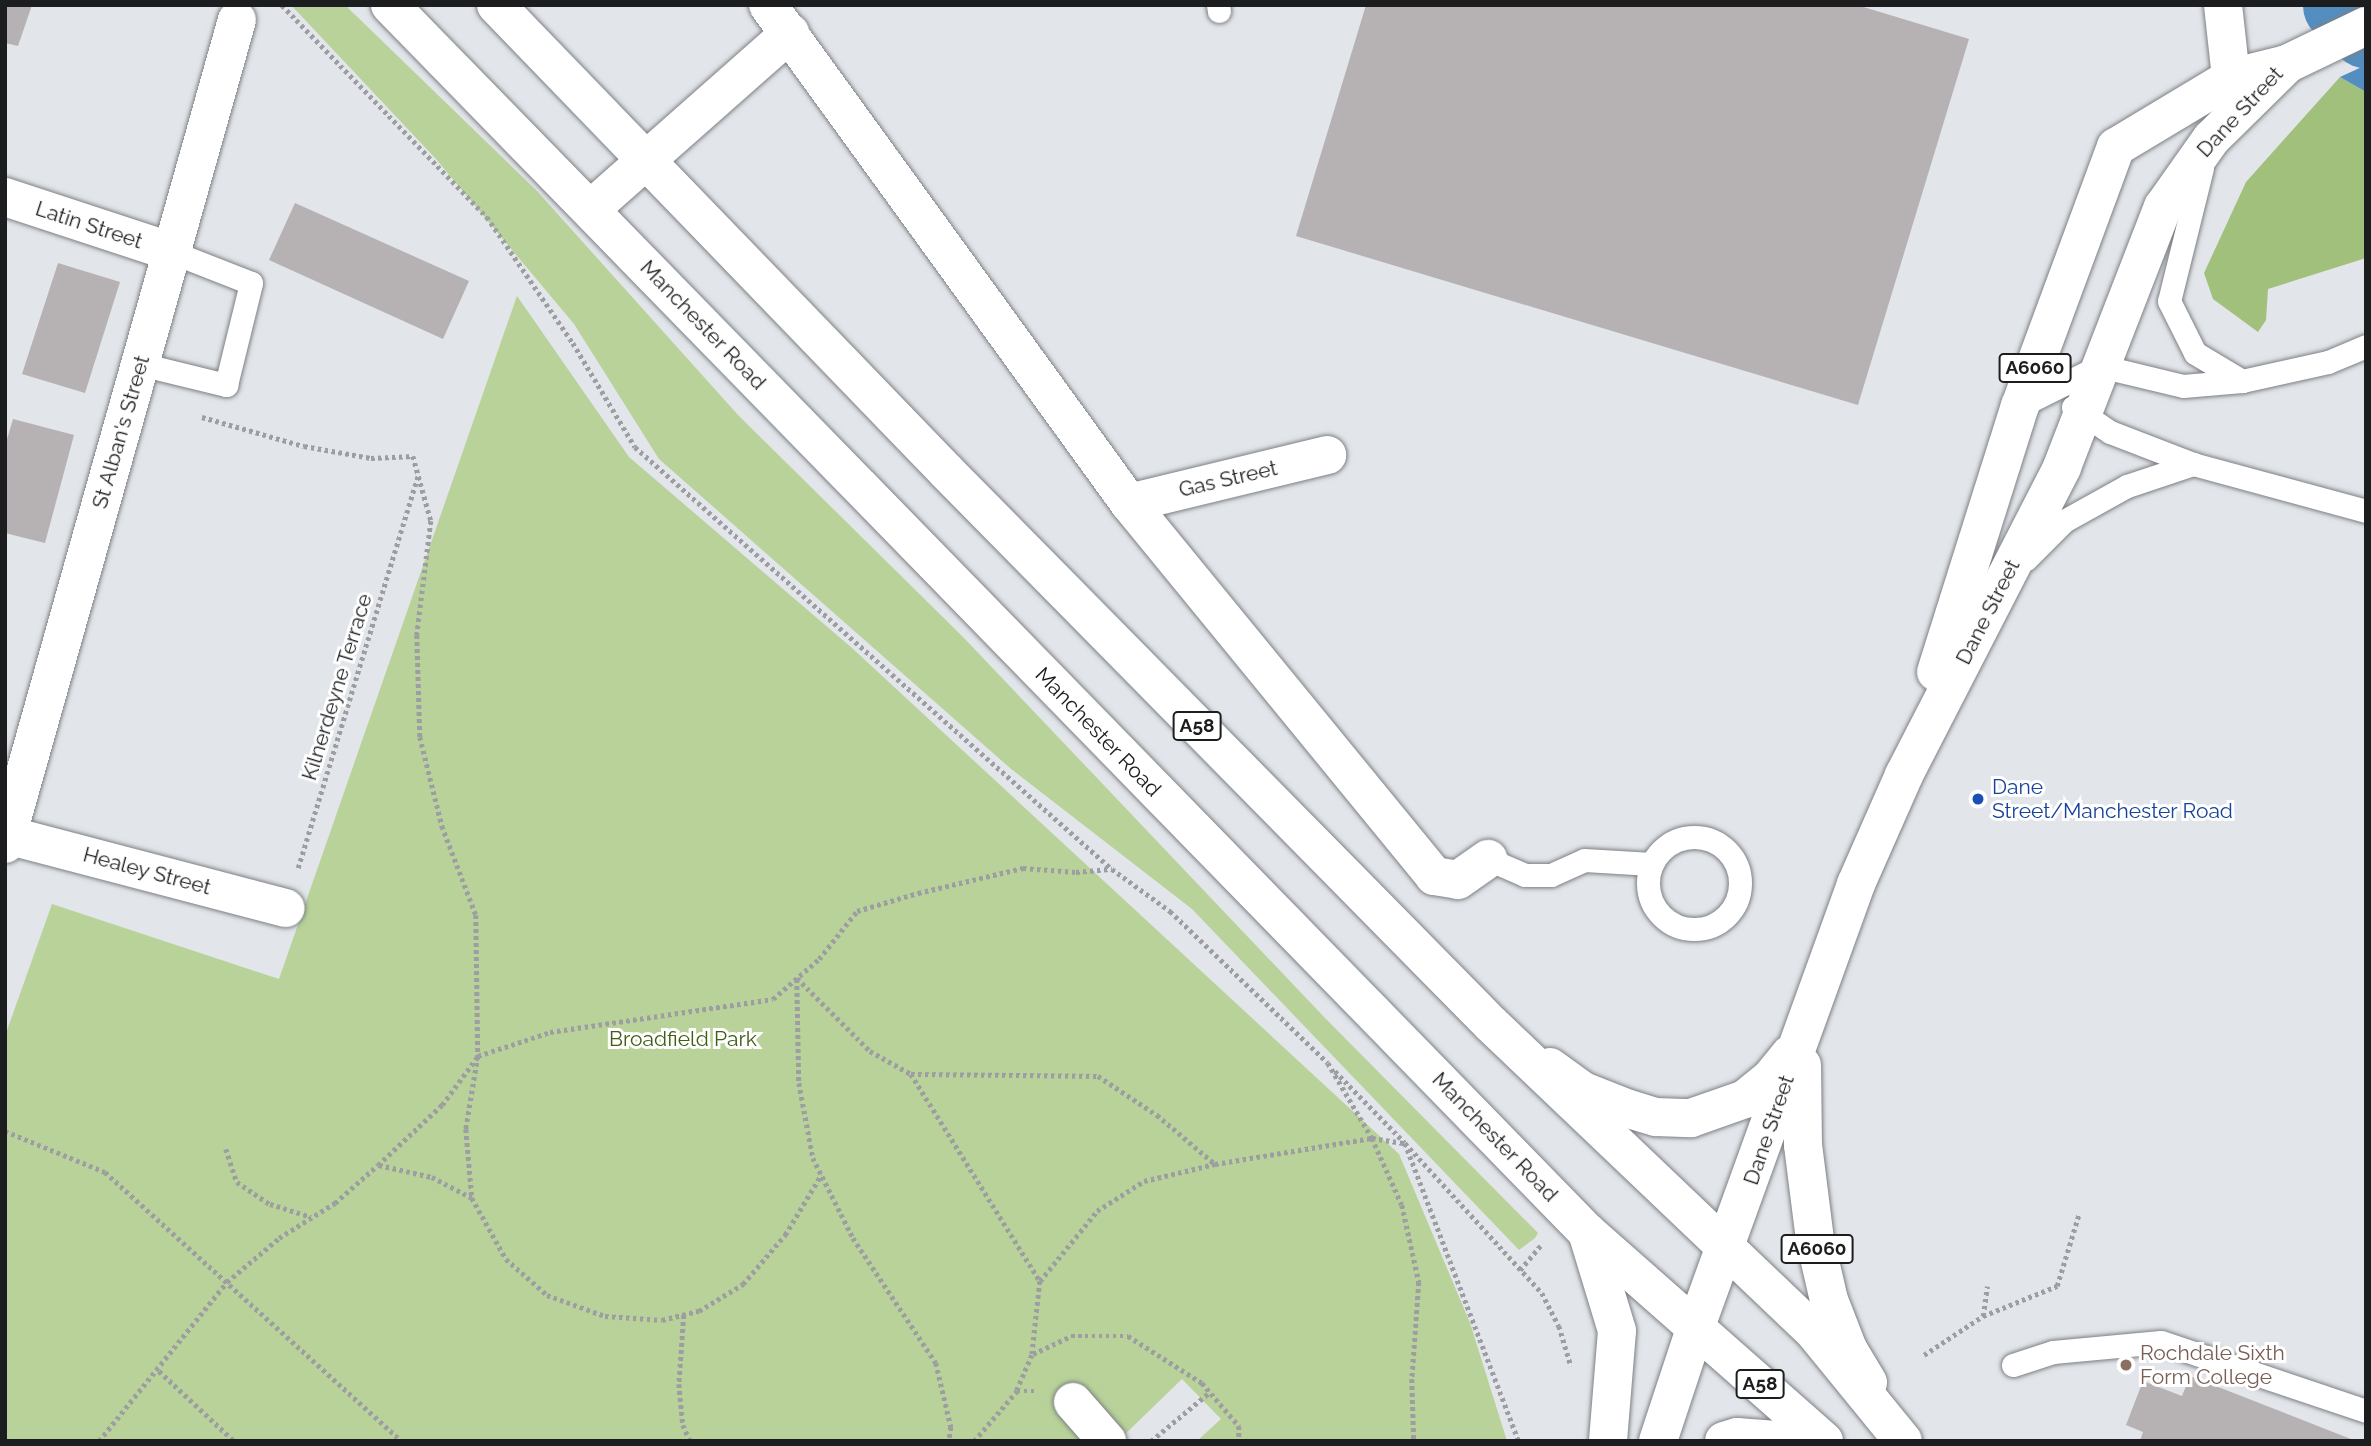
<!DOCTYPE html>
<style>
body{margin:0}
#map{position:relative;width:2371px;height:1446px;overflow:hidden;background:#e2e5ea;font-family:Raleway,sans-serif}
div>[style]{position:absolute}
.green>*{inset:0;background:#b8d299}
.forest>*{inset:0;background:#a1c07c}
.water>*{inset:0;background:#548dbf}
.river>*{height:77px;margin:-38.5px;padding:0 38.5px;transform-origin:38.5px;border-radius:38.5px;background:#548dbf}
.building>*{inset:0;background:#b6b1b3}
.path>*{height:4.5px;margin-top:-2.25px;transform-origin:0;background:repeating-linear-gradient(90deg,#9c9ea2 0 3.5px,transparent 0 7px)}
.roads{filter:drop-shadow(0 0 2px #7d8084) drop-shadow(0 0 2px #7d8084)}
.service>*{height:23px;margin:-11.5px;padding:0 11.5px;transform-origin:11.5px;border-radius:11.5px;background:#fff}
.service>.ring{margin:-11.5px;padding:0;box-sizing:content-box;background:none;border:23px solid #fff;border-radius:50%}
.minor>*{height:38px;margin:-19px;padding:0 19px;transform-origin:19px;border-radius:19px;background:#fff}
.primary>*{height:38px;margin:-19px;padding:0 19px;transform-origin:19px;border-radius:19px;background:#fff}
.trunk>*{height:38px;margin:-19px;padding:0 19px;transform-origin:19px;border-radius:19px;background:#fff}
.dots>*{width:19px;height:19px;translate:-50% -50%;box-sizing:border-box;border:4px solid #fff;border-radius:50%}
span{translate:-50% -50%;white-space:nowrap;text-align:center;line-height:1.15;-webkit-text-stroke:6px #fff;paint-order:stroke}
.shield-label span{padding:2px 5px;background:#fff;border:2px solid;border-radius:5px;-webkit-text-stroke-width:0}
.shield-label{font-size:19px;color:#1c1d1f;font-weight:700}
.street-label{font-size:21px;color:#1c1d1f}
.transit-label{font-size:21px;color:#164399}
.left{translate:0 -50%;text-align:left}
.park-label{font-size:21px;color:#415c14}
.education-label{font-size:21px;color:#785e54}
.frame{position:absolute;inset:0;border:7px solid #1c1d1f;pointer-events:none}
</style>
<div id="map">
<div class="green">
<i style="clip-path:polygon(291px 5px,345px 5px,537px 191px,738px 415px,964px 638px,1325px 1018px,1538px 1233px,1535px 1238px,1519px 1250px,1192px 909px,1010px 768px,659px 459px,574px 324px,436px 159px)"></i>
<i style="clip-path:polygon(517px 296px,629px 457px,852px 648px,1399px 1154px,1470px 1323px,1507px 1441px,1197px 1441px,1221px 1419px,1182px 1379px,1118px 1441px,5px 1441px,5px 1036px,52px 904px,279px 979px)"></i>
</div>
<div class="forest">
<i style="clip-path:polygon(2340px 77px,2366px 92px,2366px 258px,2268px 289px,2266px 320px,2258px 332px,2213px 299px,2204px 273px,2246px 182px)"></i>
</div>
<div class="water">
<i style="clip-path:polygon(2366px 65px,2366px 92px,2340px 77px)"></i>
</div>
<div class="river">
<i style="left:2341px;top:5px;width:35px;rotate:44deg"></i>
</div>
<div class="building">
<i style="clip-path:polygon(5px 5px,32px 5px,18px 46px,5px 43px)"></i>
<i style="clip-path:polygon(1366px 5px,1857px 5px,1969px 39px,1858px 405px,1296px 236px)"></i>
<i style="clip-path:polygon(295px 203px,469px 281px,443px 339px,269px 260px)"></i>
<i style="clip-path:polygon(58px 263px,120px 282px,85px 393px,22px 374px)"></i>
<i style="clip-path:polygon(13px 419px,74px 435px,45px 543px,5px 533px,5px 446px)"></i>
<i style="clip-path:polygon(2190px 1376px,2356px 1441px,2140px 1441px,2143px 1432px,2126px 1425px,2143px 1381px,2182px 1396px)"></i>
</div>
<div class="path">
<i style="left:282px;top:5px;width:295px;rotate:46deg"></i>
<i style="left:487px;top:217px;width:153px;rotate:55.7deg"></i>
<i style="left:573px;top:343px;width:121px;rotate:59.2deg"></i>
<i style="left:635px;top:447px;width:637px;rotate:41.5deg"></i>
<i style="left:1112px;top:869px;width:72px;rotate:35.9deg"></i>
<i style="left:1170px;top:911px;width:219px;rotate:43.9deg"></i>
<i style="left:1328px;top:1063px;width:87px;rotate:59.6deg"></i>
<i style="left:1372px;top:1138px;width:73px;rotate:65.9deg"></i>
<i style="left:1402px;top:1205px;width:79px;rotate:77.6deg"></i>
<i style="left:1419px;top:1282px;width:97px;rotate:94.1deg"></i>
<i style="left:1412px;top:1379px;width:62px;rotate:88.2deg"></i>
<i style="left:202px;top:417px;width:106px;rotate:15.9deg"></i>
<i style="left:304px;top:446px;width:68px;rotate:10.2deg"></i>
<i style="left:371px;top:458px;width:42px;rotate:-2.7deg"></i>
<i style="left:413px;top:456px;width:67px;rotate:74.5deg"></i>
<i style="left:431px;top:521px;width:115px;rotate:97deg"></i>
<i style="left:417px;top:635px;width:102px;rotate:88.3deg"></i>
<i style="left:420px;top:737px;width:92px;rotate:76.1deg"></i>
<i style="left:442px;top:826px;width:95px;rotate:69.1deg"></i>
<i style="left:476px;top:915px;width:141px;rotate:89.2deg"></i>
<i style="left:478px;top:1056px;width:74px;rotate:99.3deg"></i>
<i style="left:466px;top:1129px;width:69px;rotate:85deg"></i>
<i style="left:472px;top:1198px;width:70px;rotate:60.9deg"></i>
<i style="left:506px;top:1259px;width:55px;rotate:41.3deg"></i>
<i style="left:547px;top:1295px;width:62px;rotate:19.9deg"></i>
<i style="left:605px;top:1316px;width:57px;rotate:4deg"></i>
<i style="left:662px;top:1320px;width:38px;rotate:-14deg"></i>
<i style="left:699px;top:1311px;width:52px;rotate:-31.5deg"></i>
<i style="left:743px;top:1284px;width:65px;rotate:-49.4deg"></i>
<i style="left:785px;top:1235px;width:70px;rotate:-59deg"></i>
<i style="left:298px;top:868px;width:411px;rotate:-73deg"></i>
<i style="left:797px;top:978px;width:103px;rotate:45deg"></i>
<i style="left:870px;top:1051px;width:47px;rotate:29.3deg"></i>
<i style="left:911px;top:1074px;width:244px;rotate:58.1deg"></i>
<i style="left:1040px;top:1281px;width:74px;rotate:96.2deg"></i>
<i style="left:1032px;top:1355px;width:39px;rotate:113deg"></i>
<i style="left:797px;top:979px;width:104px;rotate:88.9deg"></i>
<i style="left:799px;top:1083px;width:76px;rotate:79.4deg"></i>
<i style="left:813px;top:1158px;width:89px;rotate:63.4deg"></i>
<i style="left:853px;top:1238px;width:150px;rotate:56.4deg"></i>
<i style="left:936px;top:1363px;width:66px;rotate:76.8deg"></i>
<i style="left:951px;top:1427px;width:14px;rotate:98deg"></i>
<i style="left:1335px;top:1071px;width:100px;rotate:45.8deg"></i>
<i style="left:1405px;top:1143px;width:319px;rotate:69.1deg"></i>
<i style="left:911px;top:1074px;width:187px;rotate:0.6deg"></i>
<i style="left:1098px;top:1076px;width:71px;rotate:33.5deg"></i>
<i style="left:1157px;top:1115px;width:76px;rotate:40.2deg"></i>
<i style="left:1215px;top:1164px;width:159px;rotate:-9.4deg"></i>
<i style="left:1372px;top:1138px;width:33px;rotate:9deg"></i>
<i style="left:1405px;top:1143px;width:203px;rotate:47.6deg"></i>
<i style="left:1542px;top:1293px;width:37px;rotate:63deg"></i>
<i style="left:1559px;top:1326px;width:42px;rotate:73.3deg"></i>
<i style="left:5px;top:1131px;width:108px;rotate:22.3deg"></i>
<i style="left:105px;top:1172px;width:401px;rotate:42.2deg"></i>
<i style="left:226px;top:1149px;width:35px;rotate:72deg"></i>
<i style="left:237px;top:1182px;width:40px;rotate:34deg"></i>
<i style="left:270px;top:1204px;width:43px;rotate:17.6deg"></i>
<i style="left:379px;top:1165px;width:54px;rotate:12.8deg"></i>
<i style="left:432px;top:1177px;width:45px;rotate:27.7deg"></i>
<i style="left:1520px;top:1270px;width:34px;rotate:-50deg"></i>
<i style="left:1040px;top:1281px;width:90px;rotate:-50.8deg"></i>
<i style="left:1097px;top:1211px;width:56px;rotate:-32.6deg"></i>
<i style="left:1144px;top:1181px;width:73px;rotate:-13.5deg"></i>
<i style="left:684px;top:1315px;width:69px;rotate:94.1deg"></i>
<i style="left:679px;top:1384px;width:41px;rotate:84.4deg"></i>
<i style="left:683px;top:1425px;width:17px;rotate:66deg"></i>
<i style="left:1983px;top:1316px;width:80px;rotate:-22.1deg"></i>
<i style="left:2057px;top:1286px;width:75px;rotate:-73deg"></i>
<i style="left:1033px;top:1354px;width:42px;rotate:-25.3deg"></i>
<i style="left:1071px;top:1336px;width:57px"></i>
<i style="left:1128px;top:1336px;width:88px;rotate:32.4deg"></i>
<i style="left:1202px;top:1383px;width:57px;rotate:49.3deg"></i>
<i style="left:1239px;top:1426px;width:15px;rotate:90deg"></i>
<i style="left:1924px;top:1355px;width:71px;rotate:-33.5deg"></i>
<i style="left:1983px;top:1316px;width:30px;rotate:-82deg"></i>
<i style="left:159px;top:1371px;width:103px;rotate:43deg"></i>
<i style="left:99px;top:1441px;width:204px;rotate:-51.2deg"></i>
<i style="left:227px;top:1282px;width:68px;rotate:-40.2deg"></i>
<i style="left:279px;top:1238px;width:66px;rotate:-32deg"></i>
<i style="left:335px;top:1203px;width:57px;rotate:-41.5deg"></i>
<i style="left:378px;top:1165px;width:88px;rotate:-43.2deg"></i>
<i style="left:442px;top:1105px;width:61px;rotate:-53.7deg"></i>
<i style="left:478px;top:1056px;width:76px;rotate:-18.4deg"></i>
<i style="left:550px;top:1032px;width:225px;rotate:-8.4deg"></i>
<i style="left:773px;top:999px;width:61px;rotate:-41deg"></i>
<i style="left:819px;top:959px;width:61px;rotate:-51.6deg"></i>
<i style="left:857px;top:911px;width:64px;rotate:-16.4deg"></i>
<i style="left:918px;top:893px;width:108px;rotate:-13.4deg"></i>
<i style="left:1023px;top:868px;width:53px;rotate:4.3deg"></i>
<i style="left:1076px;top:872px;width:36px;rotate:-5deg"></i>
<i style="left:974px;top:1441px;width:66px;rotate:-49.3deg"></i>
<i style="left:1017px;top:1391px;width:19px"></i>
<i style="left:1151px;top:1441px;width:77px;rotate:-39.7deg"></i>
</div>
<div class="roads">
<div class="service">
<i style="left:1218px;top:5px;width:6px;rotate:81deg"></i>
<i style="left:2202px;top:168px;width:137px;rotate:103.9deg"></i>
<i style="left:2169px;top:301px;width:58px;rotate:63.4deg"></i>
<i style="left:2195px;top:353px;width:55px;rotate:30.8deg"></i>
<i style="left:2242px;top:381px;width:88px;rotate:-12.5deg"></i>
<i style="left:2328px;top:362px;width:41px;rotate:-22.8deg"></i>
<i style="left:140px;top:364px;width:89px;rotate:13.7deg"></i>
<i style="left:226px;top:385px;width:105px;rotate:-76.2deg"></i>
<i style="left:251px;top:283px;width:85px;rotate:-158.6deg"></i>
<i style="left:2020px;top:406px;width:89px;rotate:-26.6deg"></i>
<i style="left:2100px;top:366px;width:85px;rotate:13.5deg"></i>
<i style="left:2183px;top:386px;width:59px;rotate:-4.8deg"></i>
<i style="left:2073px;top:407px;width:45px;rotate:34deg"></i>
<i style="left:2110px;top:432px;width:89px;rotate:21.1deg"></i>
<i style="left:2026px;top:559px;width:54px;rotate:-45deg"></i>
<i style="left:2064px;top:521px;width:72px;rotate:-29.1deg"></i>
<i style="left:2127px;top:486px;width:70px;rotate:-18.4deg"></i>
<i style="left:2193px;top:464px;width:179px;rotate:15.2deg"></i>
<i class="ring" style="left:1648px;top:837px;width:69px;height:69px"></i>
<i style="left:1488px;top:859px;width:40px;rotate:23.4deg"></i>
<i style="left:1525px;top:875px;width:26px"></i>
<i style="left:1551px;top:875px;width:36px;rotate:-24deg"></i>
<i style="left:1584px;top:860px;width:68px;rotate:3.4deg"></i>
<i style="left:2013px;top:1365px;width:42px;rotate:-18deg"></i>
<i style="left:2053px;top:1352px;width:108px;rotate:-5.3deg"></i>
<i style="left:2161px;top:1342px;width:216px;rotate:18.6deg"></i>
</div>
<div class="minor">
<i style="left:768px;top:5px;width:615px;rotate:54.06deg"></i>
<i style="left:1129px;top:503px;width:482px;rotate:50.7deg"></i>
<i style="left:1434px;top:876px;width:24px;rotate:9deg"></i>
<i style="left:1458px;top:880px;width:37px;rotate:-35deg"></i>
<i style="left:2223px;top:5px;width:73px;rotate:83.7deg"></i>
<i style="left:5px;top:197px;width:176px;rotate:18.2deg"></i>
<i style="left:591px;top:209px;width:266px;rotate:-41.5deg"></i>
<i style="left:1129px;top:503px;width:204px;rotate:-13.6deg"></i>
<i style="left:7px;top:835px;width:288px;rotate:14.7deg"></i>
<i style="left:5px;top:844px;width:856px;rotate:-74.28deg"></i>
<i style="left:1587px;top:1232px;width:103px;rotate:73.1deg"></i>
<i style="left:1617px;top:1331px;width:110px;rotate:94.7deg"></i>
<i style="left:1073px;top:1402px;width:52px;rotate:48.9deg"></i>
<i style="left:1658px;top:1441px;width:118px;rotate:-71.7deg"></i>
<i style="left:1724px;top:1441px;width:14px;rotate:-17deg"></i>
<i style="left:1737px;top:1437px;width:52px;rotate:4.4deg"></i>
</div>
<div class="primary">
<i style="left:1936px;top:672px;width:279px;rotate:-72.5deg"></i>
<i style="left:2020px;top:406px;width:276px;rotate:-69.7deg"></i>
<i style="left:2116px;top:147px;width:134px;rotate:-31deg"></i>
<i style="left:2231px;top:78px;width:58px;rotate:-14deg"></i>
<i style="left:2287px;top:64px;width:88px;rotate:-25.7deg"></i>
<i style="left:1802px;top:1065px;width:80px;rotate:89.3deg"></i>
<i style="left:1803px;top:1145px;width:96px;rotate:82.8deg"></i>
<i style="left:1815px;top:1240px;width:62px;rotate:76.9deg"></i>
<i style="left:1829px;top:1300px;width:53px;rotate:68.8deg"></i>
<i style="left:1848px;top:1349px;width:39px;rotate:59deg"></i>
<i style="left:1550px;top:1067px;width:41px;rotate:36deg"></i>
<i style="left:1583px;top:1091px;width:49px;rotate:21.4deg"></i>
<i style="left:1629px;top:1109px;width:28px;rotate:17deg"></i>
<i style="left:1656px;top:1117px;width:35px;rotate:2deg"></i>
<i style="left:1691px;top:1118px;width:57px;rotate:-19.4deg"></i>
<i style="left:1745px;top:1099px;width:32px;rotate:-39deg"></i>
<i style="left:1770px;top:1079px;width:32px;rotate:-51deg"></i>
<i style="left:1695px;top:1329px;width:473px;rotate:-70.1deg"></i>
<i style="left:1856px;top:884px;width:119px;rotate:-66.2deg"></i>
<i style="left:1904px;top:775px;width:346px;rotate:-62.8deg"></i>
<i style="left:2062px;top:467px;width:279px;rotate:-68.8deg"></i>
<i style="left:2163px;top:207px;width:83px;rotate:-54.8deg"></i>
<i style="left:2211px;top:139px;width:107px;rotate:-44.6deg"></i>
</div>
<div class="trunk">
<i style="left:390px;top:5px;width:1714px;rotate:45.71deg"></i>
<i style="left:1587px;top:1232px;width:316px;rotate:41.4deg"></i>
<i style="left:496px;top:5px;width:648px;rotate:46deg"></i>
<i style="left:946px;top:471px;width:776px;rotate:45.42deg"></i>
<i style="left:1491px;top:1024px;width:448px;rotate:43.6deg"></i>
<i style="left:1815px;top:1333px;width:139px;rotate:50.8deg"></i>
</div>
</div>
<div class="dots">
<i style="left:1978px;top:799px;background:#1a4fb4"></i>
<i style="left:2126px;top:1365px;background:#8d6e63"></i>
</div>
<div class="shield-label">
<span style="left:2035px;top:368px">A6060</span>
<span style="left:1197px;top:726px">A58</span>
<span style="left:1817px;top:1249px">A6060</span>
<span style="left:1760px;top:1384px">A58</span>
</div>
<div class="street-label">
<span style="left:2240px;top:112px;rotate:-47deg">Dane Street</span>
<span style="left:89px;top:225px;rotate:18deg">Latin Street</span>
<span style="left:703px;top:325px;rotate:46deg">Manchester Road</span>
<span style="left:121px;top:432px;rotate:-74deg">St Alban's Street</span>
<span style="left:1228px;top:479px;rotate:-13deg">Gas Street</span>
<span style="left:1988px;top:612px;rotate:-63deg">Dane Street</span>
<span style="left:337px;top:687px;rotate:-73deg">Kilnerdeyne Terrace</span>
<span style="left:1098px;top:732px;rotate:46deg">Manchester Road</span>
<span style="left:147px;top:871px;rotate:15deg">Healey Street</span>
<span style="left:1769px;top:1130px;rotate:-71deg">Dane Street</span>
<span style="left:1495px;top:1137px;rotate:46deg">Manchester Road</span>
</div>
<div class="transit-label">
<span class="left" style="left:1992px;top:799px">Dane<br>Street/Manchester Road</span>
</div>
<div class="park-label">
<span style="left:683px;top:1039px">Broadfield Park</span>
</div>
<div class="education-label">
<span class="left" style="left:2140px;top:1365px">Rochdale Sixth<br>Form College</span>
</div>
<div class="frame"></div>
</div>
